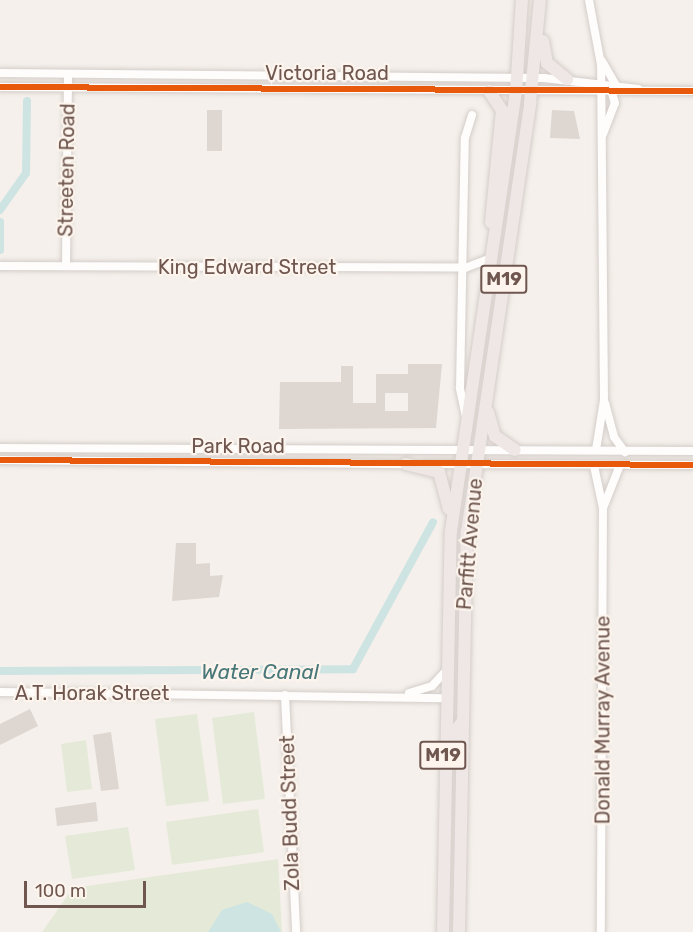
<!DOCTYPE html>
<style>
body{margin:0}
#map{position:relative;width:693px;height:932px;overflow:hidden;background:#f5f0eb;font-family:Rubik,sans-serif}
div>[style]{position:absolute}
.green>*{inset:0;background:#e4ead7}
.water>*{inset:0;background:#cee4e3}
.canal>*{height:8px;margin:-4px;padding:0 4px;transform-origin:4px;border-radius:4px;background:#cee4e3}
.building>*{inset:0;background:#ded6d1}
.roads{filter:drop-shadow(0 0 2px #d4cdc9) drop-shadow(0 0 2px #d4cdc9)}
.minor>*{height:8px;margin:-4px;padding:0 4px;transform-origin:4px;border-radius:4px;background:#fefdfc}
.highway>*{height:12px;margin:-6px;padding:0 6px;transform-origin:6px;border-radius:6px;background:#efe7e5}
.cycleway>*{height:6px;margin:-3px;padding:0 3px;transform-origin:3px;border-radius:3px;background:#e8590c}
span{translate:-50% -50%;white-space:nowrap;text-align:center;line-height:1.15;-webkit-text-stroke:4.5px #fdf5ed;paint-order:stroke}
.shield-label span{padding:2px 4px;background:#fdf5ed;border:2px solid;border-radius:4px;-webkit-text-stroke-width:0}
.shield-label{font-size:18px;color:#6f574f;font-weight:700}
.street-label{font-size:20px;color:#6f574f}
.water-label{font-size:21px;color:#487779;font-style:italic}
.scale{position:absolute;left:24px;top:881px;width:122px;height:27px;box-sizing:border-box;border:3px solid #6f574f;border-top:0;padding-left:8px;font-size:18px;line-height:21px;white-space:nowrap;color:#6f574f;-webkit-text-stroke:4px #fdf5ed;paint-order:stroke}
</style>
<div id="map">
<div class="green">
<i style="clip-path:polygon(254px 712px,265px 799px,223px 804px,212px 718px)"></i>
<i style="clip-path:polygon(197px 714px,209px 801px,166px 806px,155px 719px)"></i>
<i style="clip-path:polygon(86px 740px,92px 789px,67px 792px,61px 744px)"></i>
<i style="clip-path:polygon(258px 809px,264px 852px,172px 865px,166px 822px)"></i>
<i style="clip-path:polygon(128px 827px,135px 870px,72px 879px,65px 836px)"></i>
<i style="clip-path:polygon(278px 859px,282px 932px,42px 932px,73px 888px)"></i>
</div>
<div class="water">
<i style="clip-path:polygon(247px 902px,272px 914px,281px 932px,208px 932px,222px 910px)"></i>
</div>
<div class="canal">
<i style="left:0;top:210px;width:45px;rotate:-54.9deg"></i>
<i style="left:26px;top:173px;width:72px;rotate:-89.2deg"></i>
<i style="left:0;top:222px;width:28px;rotate:90deg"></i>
<i style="left:0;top:671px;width:353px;rotate:-0.3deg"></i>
<i style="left:353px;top:669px;width:167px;rotate:-61.4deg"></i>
</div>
<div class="building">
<i style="clip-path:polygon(207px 110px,222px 110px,222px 151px,207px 151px)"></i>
<i style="clip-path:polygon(552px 110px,574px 111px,580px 139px,550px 138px)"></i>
<i style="clip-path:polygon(evenodd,408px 364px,442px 364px,436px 428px,279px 429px,280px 382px,341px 382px,341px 366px,353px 366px,353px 403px,376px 403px,376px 374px,408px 374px,408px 364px,385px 393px,408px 393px,408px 411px,385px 411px,385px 393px)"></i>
<i style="clip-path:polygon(176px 543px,196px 543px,196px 564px,210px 563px,210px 576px,223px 575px,219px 597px,172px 601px)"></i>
<i style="clip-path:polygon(30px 709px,38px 726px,0 745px,0 724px)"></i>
<i style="clip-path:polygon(111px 732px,119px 789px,101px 791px,93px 735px)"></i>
<i style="clip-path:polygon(96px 802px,98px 821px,57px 826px,55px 808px)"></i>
</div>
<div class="roads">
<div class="minor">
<i style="left:589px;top:0;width:71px;rotate:79.5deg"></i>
<i style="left:602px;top:61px;width:28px;rotate:60deg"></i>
<i style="left:0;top:73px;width:544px;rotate:0.53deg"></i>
<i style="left:544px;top:78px;width:95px;rotate:6.7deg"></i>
<i style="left:0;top:87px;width:693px;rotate:0.33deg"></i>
<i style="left:603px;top:134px;width:33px;rotate:-69deg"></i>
<i style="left:615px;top:103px;width:14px;rotate:-107deg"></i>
<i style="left:0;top:266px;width:465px;rotate:0.2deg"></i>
<i style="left:465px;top:268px;width:28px;rotate:-21deg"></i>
<i style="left:66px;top:266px;width:192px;rotate:-89.4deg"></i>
<i style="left:605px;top:403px;width:35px;rotate:75deg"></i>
<i style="left:614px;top:437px;width:19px;rotate:54deg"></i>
<i style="left:466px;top:417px;width:30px;rotate:-102deg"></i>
<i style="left:460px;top:388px;width:250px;rotate:-88.9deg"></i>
<i style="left:465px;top:138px;width:24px;rotate:-73deg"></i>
<i style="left:0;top:448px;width:693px;rotate:0.25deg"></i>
<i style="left:596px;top:450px;width:51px;rotate:-80.9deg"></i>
<i style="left:604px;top:400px;width:333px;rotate:-90.5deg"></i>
<i style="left:0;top:460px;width:411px;rotate:0.6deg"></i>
<i style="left:423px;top:464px;width:270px;rotate:0.2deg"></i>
<i style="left:594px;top:466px;width:43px;rotate:77.9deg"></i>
<i style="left:603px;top:508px;width:424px;rotate:90.3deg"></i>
<i style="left:603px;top:508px;width:46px;rotate:-68.4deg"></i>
<i style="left:0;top:692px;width:444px;rotate:0.8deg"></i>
<i style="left:409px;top:693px;width:24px;rotate:-17deg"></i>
<i style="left:432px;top:686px;width:18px;rotate:-47deg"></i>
<i style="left:285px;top:695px;width:237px;rotate:87.3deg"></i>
</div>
<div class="highway">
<i style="left:543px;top:41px;width:22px;rotate:80deg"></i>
<i style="left:547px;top:63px;width:26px;rotate:39deg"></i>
<i style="left:489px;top:91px;width:23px;rotate:56deg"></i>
<i style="left:502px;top:110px;width:113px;rotate:95.6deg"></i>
<i style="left:488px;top:412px;width:25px;rotate:74deg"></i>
<i style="left:495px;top:436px;width:24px;rotate:35deg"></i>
<i style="left:406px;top:464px;width:34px;rotate:14deg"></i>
<i style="left:439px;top:472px;width:38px;rotate:75deg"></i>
<i style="left:452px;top:755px;width:20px;rotate:-90deg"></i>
<i style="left:452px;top:735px;width:16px;rotate:-52deg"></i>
<i style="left:443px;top:932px;width:401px;rotate:-88.9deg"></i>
<i style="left:451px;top:531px;width:444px;rotate:-81.6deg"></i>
<i style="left:516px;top:92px;width:92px;rotate:-86.3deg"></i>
<i style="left:459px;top:932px;width:400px;rotate:-88.9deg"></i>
<i style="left:467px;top:532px;width:434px;rotate:-81.6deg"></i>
<i style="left:530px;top:103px;width:103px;rotate:-84.5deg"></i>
</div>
</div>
<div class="cycleway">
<i style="left:0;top:87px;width:693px;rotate:0.33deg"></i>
<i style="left:0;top:460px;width:693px;rotate:0.41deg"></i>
</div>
<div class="shield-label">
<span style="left:504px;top:279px">M19</span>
<span style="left:443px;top:755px">M19</span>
</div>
<div class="street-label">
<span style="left:327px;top:73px">Victoria Road</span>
<span style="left:67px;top:170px;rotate:-89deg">Streeten Road</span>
<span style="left:247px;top:267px">King Edward Street</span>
<span style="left:238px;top:446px">Park Road</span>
<span style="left:470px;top:544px;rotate:-85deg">Parfitt Avenue</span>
<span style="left:92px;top:693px">A.T. Horak Street</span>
<span style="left:603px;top:720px;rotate:-90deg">Donald Murray Avenue</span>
<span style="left:290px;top:813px;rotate:-92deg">Zola Budd Street</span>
</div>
<div class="water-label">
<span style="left:260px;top:672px">Water Canal</span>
</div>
<div class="scale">100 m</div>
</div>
